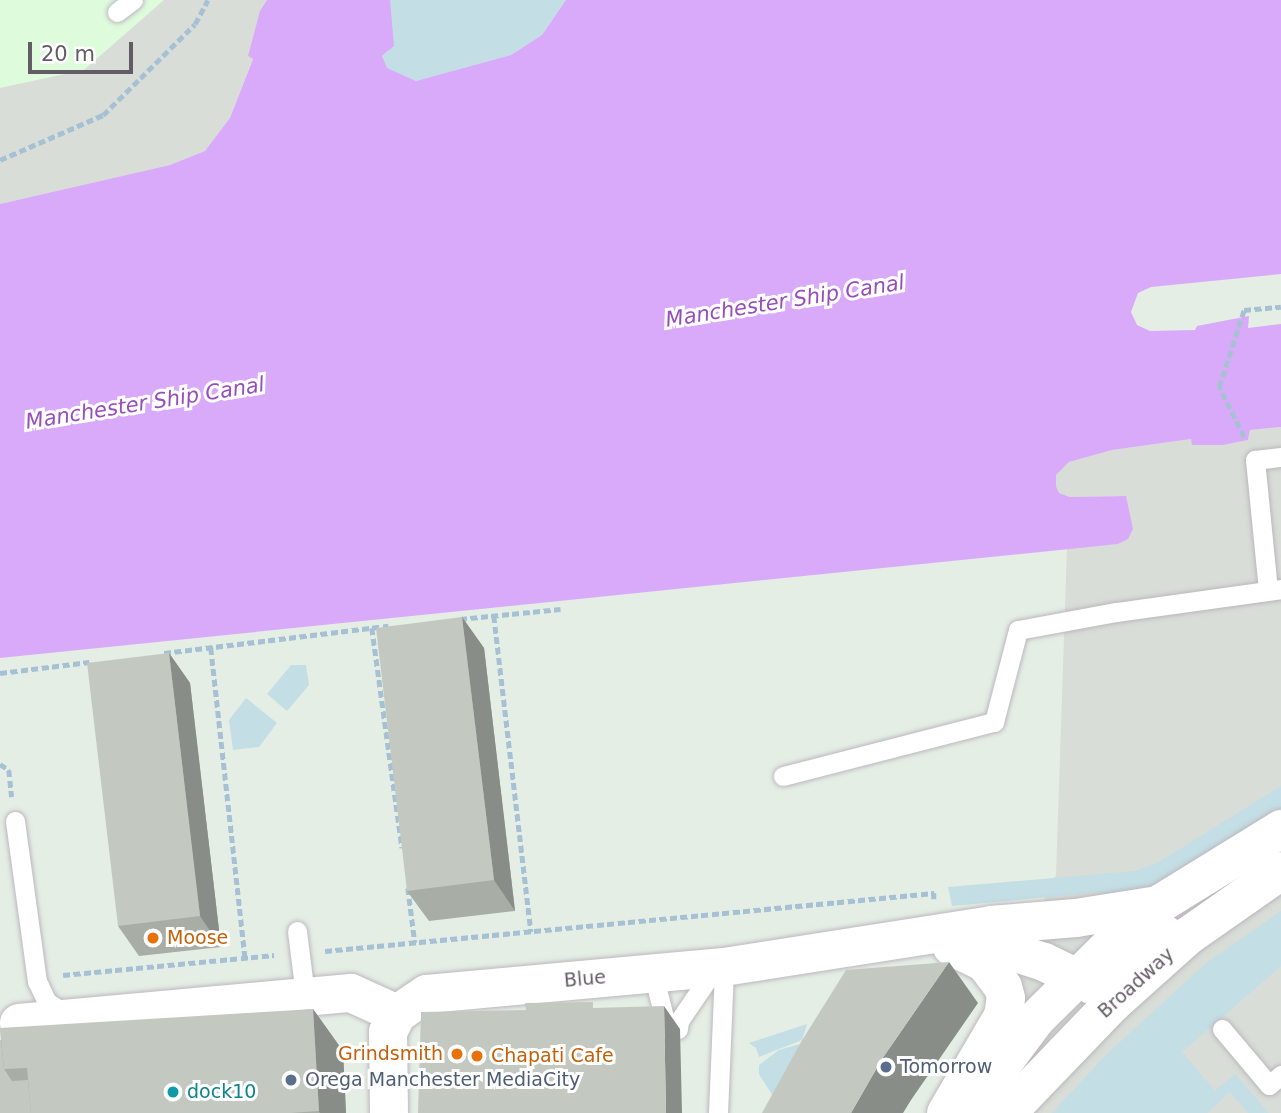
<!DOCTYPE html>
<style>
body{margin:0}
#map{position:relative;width:1281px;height:1113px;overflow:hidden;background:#e5eee5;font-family:"DejaVu Sans",sans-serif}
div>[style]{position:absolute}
.commercial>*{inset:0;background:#defbdc}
.industrial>*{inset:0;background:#d8ddd7}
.green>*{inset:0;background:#c3dee4}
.water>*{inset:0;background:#d9aaf9}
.path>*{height:4.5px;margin-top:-2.25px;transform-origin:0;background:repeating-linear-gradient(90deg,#a7c1d4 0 7px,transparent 0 10.5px)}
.roads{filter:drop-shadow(0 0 2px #bcb7be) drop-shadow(0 0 2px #bcb7be)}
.service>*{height:19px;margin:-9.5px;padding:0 9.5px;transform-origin:9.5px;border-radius:9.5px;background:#fff}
.minor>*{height:38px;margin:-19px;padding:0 19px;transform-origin:19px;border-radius:19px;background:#fff}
.tertiary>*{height:38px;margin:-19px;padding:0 19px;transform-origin:19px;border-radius:19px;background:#fff}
.wall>*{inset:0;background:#a8ada6}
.shaded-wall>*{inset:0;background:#888d87}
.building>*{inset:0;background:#c3c9c1}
.dots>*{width:19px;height:19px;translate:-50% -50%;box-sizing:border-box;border:4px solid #fff;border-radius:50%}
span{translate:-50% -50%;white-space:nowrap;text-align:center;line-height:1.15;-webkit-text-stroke:6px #fff;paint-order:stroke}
.food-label{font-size:19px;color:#c56008}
.left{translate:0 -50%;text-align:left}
.right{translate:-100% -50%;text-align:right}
.street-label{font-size:19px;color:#625d64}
.service-label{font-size:19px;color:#4e5e75}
.culture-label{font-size:19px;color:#0d838f}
.water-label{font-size:21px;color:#974ebb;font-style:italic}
.scale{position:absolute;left:28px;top:42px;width:105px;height:32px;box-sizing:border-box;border:4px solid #625d64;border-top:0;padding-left:9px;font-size:21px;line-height:24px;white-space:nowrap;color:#625d64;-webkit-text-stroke:5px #fff;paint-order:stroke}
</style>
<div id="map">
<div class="commercial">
<i style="clip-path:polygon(0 0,164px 0,84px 70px,0 88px)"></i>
</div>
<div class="industrial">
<i style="clip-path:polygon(164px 0,267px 0,248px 56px,253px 58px,230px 118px,216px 139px,205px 151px,170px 165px,0 204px,0 88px,84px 70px)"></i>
<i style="clip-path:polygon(1281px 427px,1281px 1113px,936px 1113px,982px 1029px,1056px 875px,1067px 547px,1118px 544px,1128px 509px,1126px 496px,1070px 497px,1059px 493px,1056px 486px,1056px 475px,1069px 462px,1112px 450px,1191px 439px,1193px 445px,1223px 445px,1248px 440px,1250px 430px)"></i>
</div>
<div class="green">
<i style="clip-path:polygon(390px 0,566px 0,542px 35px,511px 55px,416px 81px,386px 68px,382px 56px,389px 51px)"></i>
<i style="clip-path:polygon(291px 665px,306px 665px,309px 685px,287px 711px,267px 694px)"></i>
<i style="clip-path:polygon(246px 698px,277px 723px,259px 747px,233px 750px,229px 720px)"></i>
<i style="clip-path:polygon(1281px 786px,1281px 815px,1149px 892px,1105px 903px,1103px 892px,952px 906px,948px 887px,1135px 871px,1159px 862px)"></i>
<i style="clip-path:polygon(1281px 911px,1281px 966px,1182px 1052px,1215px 1091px,1235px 1074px,1269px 1113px,1248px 1113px,1230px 1092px,1207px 1113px,1052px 1113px,1106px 1055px,1205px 964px)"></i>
<i style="clip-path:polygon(807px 1024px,802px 1040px,759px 1057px,756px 1048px,749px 1043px)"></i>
<i style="clip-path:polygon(800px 1044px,776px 1101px,759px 1074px,759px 1065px,779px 1050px)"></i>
</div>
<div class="water">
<i style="clip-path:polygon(267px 0,390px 0,394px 46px,382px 56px,387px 68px,416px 81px,511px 55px,542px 35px,566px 0,1281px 0,1281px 274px,1151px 287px,1138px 293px,1131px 312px,1137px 325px,1150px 331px,1195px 330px,1197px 326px,1249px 316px,1248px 328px,1281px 324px,1281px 427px,1250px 430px,1248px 440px,1223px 445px,1192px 445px,1191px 439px,1112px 450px,1069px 462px,1056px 475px,1056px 486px,1059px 493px,1070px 497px,1126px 496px,1133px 529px,1128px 539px,1118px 544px,0 658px,0 204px,170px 165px,205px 151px,230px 118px,253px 59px,248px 56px,260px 11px)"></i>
</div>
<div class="path">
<i style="left:0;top:160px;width:112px;rotate:-23.6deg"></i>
<i style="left:103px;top:115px;width:129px;rotate:-44.7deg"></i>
<i style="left:195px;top:24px;width:27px;rotate:-62deg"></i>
<i style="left:1244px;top:437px;width:56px;rotate:-116.6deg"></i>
<i style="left:1219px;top:387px;width:81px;rotate:-72deg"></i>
<i style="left:1244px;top:310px;width:37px;rotate:-5deg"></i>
<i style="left:494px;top:616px;width:318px;rotate:83.3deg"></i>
<i style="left:460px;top:619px;width:101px;rotate:-5.7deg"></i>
<i style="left:372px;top:628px;width:222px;rotate:82.2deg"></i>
<i style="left:211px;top:648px;width:312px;rotate:83.7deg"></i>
<i style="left:164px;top:653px;width:226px;rotate:-6.9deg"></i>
<i style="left:0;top:673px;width:90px;rotate:-7deg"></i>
<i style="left:0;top:764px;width:11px;rotate:34deg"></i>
<i style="left:9px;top:770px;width:27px;rotate:84deg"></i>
<i style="left:408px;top:888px;width:55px;rotate:82.7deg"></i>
<i style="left:325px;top:951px;width:612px;rotate:-5.44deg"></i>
<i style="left:934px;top:893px;width:6px;rotate:90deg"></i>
<i style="left:63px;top:975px;width:212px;rotate:-5.4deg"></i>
</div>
<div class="roads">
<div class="service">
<i style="left:117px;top:12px;width:20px;rotate:-37deg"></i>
<i style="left:1268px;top:590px;width:131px;rotate:-95.7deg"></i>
<i style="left:1255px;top:460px;width:26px;rotate:-7deg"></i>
<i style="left:783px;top:776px;width:218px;rotate:-14.4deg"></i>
<i style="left:994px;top:722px;width:95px;rotate:-75.4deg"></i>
<i style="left:1018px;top:630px;width:100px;rotate:-10.4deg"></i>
<i style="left:1116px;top:612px;width:167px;rotate:-7.9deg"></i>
<i style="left:15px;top:821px;width:162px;rotate:82.2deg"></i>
<i style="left:37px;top:981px;width:23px;rotate:65deg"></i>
<i style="left:47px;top:1002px;width:26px;rotate:32deg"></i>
<i style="left:297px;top:931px;width:64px;rotate:82.9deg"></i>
<i style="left:653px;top:973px;width:58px;rotate:76deg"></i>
<i style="left:678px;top:1029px;width:8px;rotate:-83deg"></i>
<i style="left:679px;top:1021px;width:64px;rotate:-55.8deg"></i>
<i style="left:1222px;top:1029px;width:73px;rotate:50deg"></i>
<i style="left:1269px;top:1085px;width:16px;rotate:-40deg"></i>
<i style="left:718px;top:1113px;width:146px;rotate:-87.6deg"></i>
</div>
<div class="minor">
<i style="left:957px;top:947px;width:40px"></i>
<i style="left:997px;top:947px;width:49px;rotate:17.7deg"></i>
<i style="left:1044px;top:962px;width:55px;rotate:25.6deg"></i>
<i style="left:1094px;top:986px;width:55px;rotate:-33.1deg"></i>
<i style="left:1140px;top:956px;width:33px;rotate:-41deg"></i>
<i style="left:397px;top:1014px;width:36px;rotate:-34deg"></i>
<i style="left:427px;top:994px;width:298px;rotate:-5.2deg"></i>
<i style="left:724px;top:967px;width:270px;rotate:-8.9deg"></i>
<i style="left:991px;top:925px;width:85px;rotate:-4.7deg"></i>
<i style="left:1076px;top:918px;width:83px;rotate:-9deg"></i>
<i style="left:19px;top:1023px;width:333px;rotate:-5.2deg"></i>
<i style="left:351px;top:993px;width:51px;rotate:24.5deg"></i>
<i style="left:389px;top:1113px;width:81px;rotate:-90.7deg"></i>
<i style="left:388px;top:1032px;width:20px;rotate:-63deg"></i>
<i style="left:946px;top:1113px;width:113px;rotate:-59.6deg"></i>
<i style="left:1003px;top:1016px;width:18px;rotate:-81deg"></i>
<i style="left:1006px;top:998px;width:11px;rotate:-105deg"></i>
<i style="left:1003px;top:987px;width:30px;rotate:-127deg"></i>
<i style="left:985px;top:963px;width:37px;rotate:-154deg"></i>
</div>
<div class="tertiary">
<i style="left:966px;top:1113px;width:117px;rotate:-53.3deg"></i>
<i style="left:1036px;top:1019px;width:124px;rotate:-44.7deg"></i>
<i style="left:1124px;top:932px;width:43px;rotate:-38.5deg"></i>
<i style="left:1158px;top:905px;width:145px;rotate:-31.7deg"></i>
<i style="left:1007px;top:1113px;width:153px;rotate:-46.1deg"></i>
<i style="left:1113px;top:1003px;width:101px;rotate:-41.8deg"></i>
<i style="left:1188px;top:936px;width:113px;rotate:-35deg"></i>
</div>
</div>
<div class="wall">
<i style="clip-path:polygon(462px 617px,484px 648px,515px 911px,429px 921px,407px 891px)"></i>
<i style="clip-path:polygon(169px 653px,190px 683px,221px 947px,139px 956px,118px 926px)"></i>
<i style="clip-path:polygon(313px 1009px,343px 1051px,346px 1113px,0 1113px,0 1040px)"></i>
</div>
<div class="shaded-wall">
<i style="clip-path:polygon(462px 617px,484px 648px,515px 911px,494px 880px)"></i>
<i style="clip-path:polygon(169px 653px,190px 683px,221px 947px,200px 916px)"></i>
<i style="clip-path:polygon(949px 962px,978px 1003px,911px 1100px,903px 1113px,851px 1113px,882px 1059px)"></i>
<i style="clip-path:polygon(664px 1006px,680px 1029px,682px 1113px,666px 1113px)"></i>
<i style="clip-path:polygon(313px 1009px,343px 1051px,346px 1113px,320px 1113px,319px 1111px)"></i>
</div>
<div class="building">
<i style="clip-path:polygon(462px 617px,494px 880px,407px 891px,376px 628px)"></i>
<i style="clip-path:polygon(169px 653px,200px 916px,118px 926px,87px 663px)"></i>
<i style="clip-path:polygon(949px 962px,882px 1059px,851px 1113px,762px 1113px,801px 1042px,846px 970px)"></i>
<i style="clip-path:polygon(593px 1002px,593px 1008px,664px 1006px,666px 1113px,418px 1113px,421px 1012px,526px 1010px,525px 1003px)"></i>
<i style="clip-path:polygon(313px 1009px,319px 1111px,290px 1113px,31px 1113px,27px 1068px,4px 1069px,0 1028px)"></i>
<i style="clip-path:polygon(0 1040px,1px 1040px,4px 1069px,12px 1081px,28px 1080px,31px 1113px,0 1113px)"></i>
</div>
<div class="dots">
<i style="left:153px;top:938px;background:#e8710a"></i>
<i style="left:457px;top:1054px;background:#e8710a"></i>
<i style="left:477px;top:1056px;background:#e8710a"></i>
<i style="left:886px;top:1067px;background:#5c6f8a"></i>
<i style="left:291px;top:1080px;background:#5c6f8a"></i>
<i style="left:173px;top:1092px;background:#0f9aa8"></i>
</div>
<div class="food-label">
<span class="left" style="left:167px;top:938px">Moose</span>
<span class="right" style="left:443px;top:1054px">Grindsmith</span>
<span class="left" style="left:491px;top:1056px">Chapati Cafe</span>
</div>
<div class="street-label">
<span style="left:585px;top:979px;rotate:-5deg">Blue</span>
<span style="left:1136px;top:983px;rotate:-42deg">Broadway</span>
</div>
<div class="service-label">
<span class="left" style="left:900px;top:1067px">Tomorrow</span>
<span class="left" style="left:305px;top:1080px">Orega Manchester MediaCity</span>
</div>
<div class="culture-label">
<span class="left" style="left:187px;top:1092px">dock10</span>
</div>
<div class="water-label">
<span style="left:785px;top:301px;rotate:-9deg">Manchester Ship Canal</span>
<span style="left:145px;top:403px;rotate:-9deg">Manchester Ship Canal</span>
</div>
<div class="scale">20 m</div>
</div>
